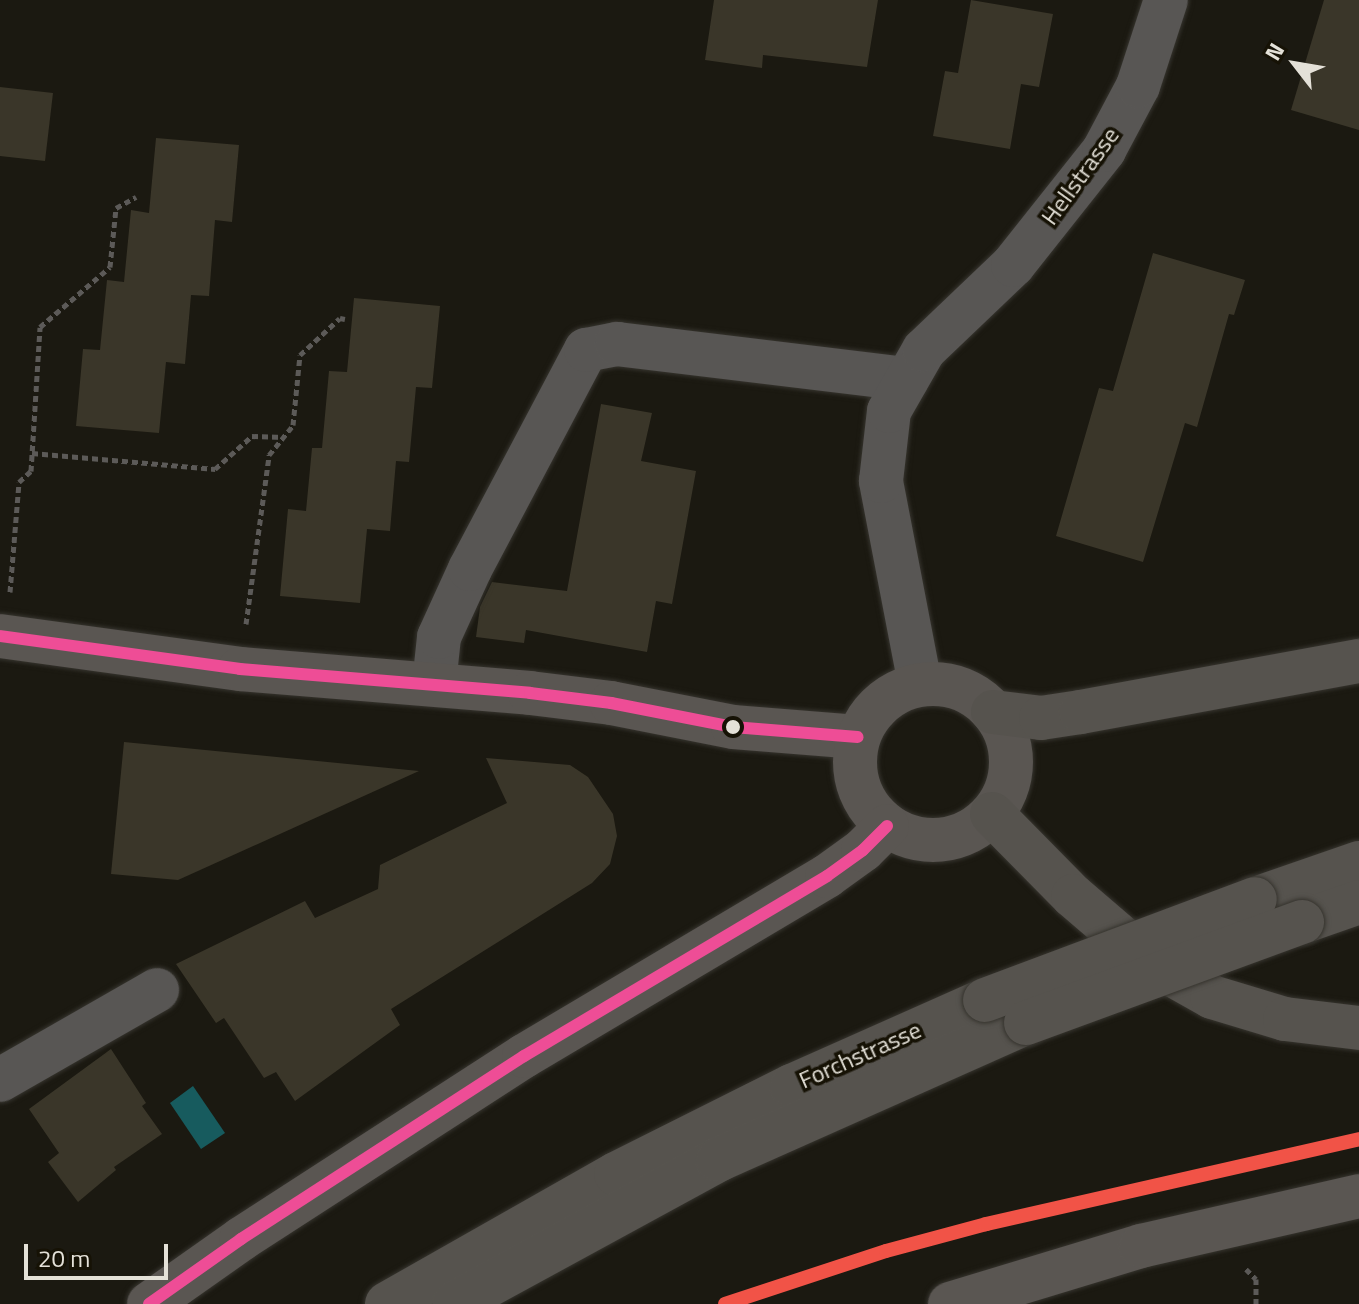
<!DOCTYPE html>
<style>
body{margin:0}
#map{position:relative;width:1359px;height:1304px;overflow:hidden;background:#1b1911;font-family:"Titillium Web",sans-serif}
div>[style]{position:absolute}
.water>*{inset:0;background:#175b5e}
.building>*{inset:0;background:#3a3629}
.path>*{height:5px;margin-top:-2.5px;transform-origin:0;background:repeating-linear-gradient(90deg,#5c5a58 0 6px,transparent 0 10px)}
.roads{filter:drop-shadow(0 0 2px #36342e) drop-shadow(0 0 2px #36342e)}
.minor>*{height:44px;margin:-22px;padding:0 22px;transform-origin:22px;border-radius:22px;background:#585654}
.major>*{height:44px;margin:-22px;padding:0 22px;transform-origin:22px;border-radius:22px;background:#5a5652}
.major>.ring{margin:-22px;padding:0;box-sizing:content-box;background:none;border:44px solid #5a5652;border-radius:50%}
.highway>*{height:44px;margin:-22px;padding:0 22px;transform-origin:22px;border-radius:22px;background:#56534e}
.bridges{filter:drop-shadow(0 0 2px #36342e) drop-shadow(0 0 2px #36342e)}
.highway-bridge>*{height:44px;margin:-22px;padding:0 22px;transform-origin:22px;border-radius:22px;background:#56534e}
.bus-1>*{height:12px;margin:-6px;padding:0 6px;transform-origin:6px;border-radius:6px;background:#ee4d96}
.rail-1>*{height:14px;margin:-7px;padding:0 7px;transform-origin:7px;border-radius:7px;background:#f15347}
.dots>*{width:22px;height:22px;translate:-50% -50%;box-sizing:border-box;border:4px solid #161205;border-radius:50%}
span{translate:-50% -50%;white-space:nowrap;text-align:center;line-height:1.15;-webkit-text-stroke:7px #161205;paint-order:stroke}
.street-label{font-size:24px;color:#e4e1d8}
.north{position:absolute;left:1255px;top:24px;width:80px;height:80px;-webkit-text-stroke:6px #161205;paint-order:stroke;rotate:301deg;font-size:22px;font-weight:700;line-height:32px;text-align:center;color:#e4e1d8}
.north::after{content:'';display:block;margin:auto;width:28px;height:36px;background:#e4e1d8;clip-path:polygon(50% 0,100% 100%,50% 72%,0 100%)}
.scale{position:absolute;left:24px;top:1244px;width:144px;height:36px;box-sizing:border-box;border:4px solid #e4e1d8;border-top:0;padding-left:10px;font-size:24px;line-height:28px;white-space:nowrap;color:#e4e1d8;-webkit-text-stroke:6px #161205;paint-order:stroke}
</style>
<div id="map">
<div class="water">
<i style="clip-path:polygon(193px 1086px,225px 1133px,201px 1149px,170px 1103px)"></i>
</div>
<div class="building">
<i style="clip-path:polygon(714px 0,878px 0,867px 67px,763px 55px,762px 68px,705px 60px)"></i>
<i style="clip-path:polygon(971px 0,1053px 14px,1039px 87px,1021px 84px,1010px 149px,933px 136px,945px 71px,958px 73px)"></i>
<i style="clip-path:polygon(1324px 0,1359px 0,1359px 130px,1291px 110px)"></i>
<i style="clip-path:polygon(0 87px,53px 93px,45px 161px,0 156px)"></i>
<i style="clip-path:polygon(156px 138px,239px 145px,232px 222px,215px 220px,209px 296px,191px 295px,185px 364px,166px 362px,159px 433px,76px 426px,83px 349px,100px 350px,107px 280px,124px 282px,131px 210px,149px 213px)"></i>
<i style="clip-path:polygon(1153px 253px,1245px 280px,1234px 315px,1229px 314px,1197px 427px,1185px 423px,1143px 562px,1056px 536px,1099px 388px,1113px 391px)"></i>
<i style="clip-path:polygon(354px 298px,440px 306px,432px 388px,416px 387px,409px 462px,396px 461px,390px 531px,367px 529px,360px 603px,280px 596px,288px 509px,306px 511px,312px 448px,322px 448px,329px 371px,347px 372px)"></i>
<i style="clip-path:polygon(601px 404px,652px 413px,641px 461px,696px 471px,672px 604px,656px 601px,647px 652px,526px 630px,524px 643px,476px 637px,480px 607px,492px 582px,567px 591px)"></i>
<i style="clip-path:polygon(124px 742px,419px 771px,178px 880px,111px 874px)"></i>
<i style="clip-path:polygon(486px 758px,570px 765px,588px 777px,613px 814px,617px 836px,610px 864px,592px 883px,391px 1009px,400px 1025px,295px 1101px,276px 1072px,264px 1078px,224px 1018px,216px 1023px,176px 964px,305px 901px,315px 918px,378px 889px,380px 865px,507px 803px)"></i>
<i style="clip-path:polygon(111px 1049px,146px 1103px,142px 1106px,162px 1134px,114px 1167px,116px 1170px,78px 1202px,48px 1162px,59px 1153px,29px 1109px)"></i>
</div>
<div class="path">
<i style="left:32px;top:453px;width:184px;rotate:5deg"></i>
<i style="left:215px;top:469px;width:50px;rotate:-41.7deg"></i>
<i style="left:252px;top:436px;width:32px;rotate:2deg"></i>
<i style="left:10px;top:592px;width:110px;rotate:-85.3deg"></i>
<i style="left:19px;top:482px;width:16px;rotate:-43deg"></i>
<i style="left:31px;top:471px;width:144px;rotate:-86.4deg"></i>
<i style="left:40px;top:327px;width:92px;rotate:-40.6deg"></i>
<i style="left:110px;top:267px;width:59px;rotate:-84.2deg"></i>
<i style="left:116px;top:208px;width:23px;rotate:-29deg"></i>
<i style="left:246px;top:624px;width:171px;rotate:-82.2deg"></i>
<i style="left:269px;top:455px;width:38px;rotate:-51deg"></i>
<i style="left:293px;top:425px;width:70px;rotate:-84.3deg"></i>
<i style="left:300px;top:355px;width:54px;rotate:-42.8deg"></i>
<i style="left:340px;top:318px;width:5px;rotate:11deg"></i>
<i style="left:1246px;top:1269px;width:14px;rotate:45deg"></i>
<i style="left:1256px;top:1279px;width:25px;rotate:90deg"></i>
</div>
<div class="roads">
<div class="minor">
<i style="left:434px;top:684px;width:47px;rotate:-83.9deg"></i>
<i style="left:439px;top:637px;width:75px;rotate:-65.5deg"></i>
<i style="left:470px;top:569px;width:248px;rotate:-62.1deg"></i>
<i style="left:586px;top:350px;width:32px;rotate:-11deg"></i>
<i style="left:617px;top:344px;width:292px;rotate:6.9deg"></i>
<i style="left:920px;top:684px;width:207px;rotate:-100.9deg"></i>
<i style="left:881px;top:481px;width:70px;rotate:-83.5deg"></i>
<i style="left:889px;top:411px;width:70px;rotate:-60.2deg"></i>
<i style="left:924px;top:350px;width:123px;rotate:-43.7deg"></i>
<i style="left:1013px;top:265px;width:147px;rotate:-51.6deg"></i>
<i style="left:1104px;top:150px;width:72px;rotate:-62deg"></i>
<i style="left:1138px;top:86px;width:90px;rotate:-72deg"></i>
<i style="left:0;top:1080px;width:181px;rotate:-29.8deg"></i>
</div>
<div class="major">
<i style="left:0;top:636px;width:242px;rotate:7.8deg"></i>
<i style="left:240px;top:669px;width:291px;rotate:4.7deg"></i>
<i style="left:530px;top:693px;width:82px;rotate:7deg"></i>
<i style="left:611px;top:703px;width:124px;rotate:11.1deg"></i>
<i style="left:733px;top:727px;width:125px;rotate:4.6deg"></i>
<i class="ring" style="left:855px;top:684px;width:112px;height:112px"></i>
<i style="left:149px;top:1304px;width:113px;rotate:-35.2deg"></i>
<i style="left:241px;top:1239px;width:337px;rotate:-32.9deg"></i>
<i style="left:524px;top:1056px;width:352px;rotate:-30.7deg"></i>
<i style="left:827px;top:876px;width:44px;rotate:-35.8deg"></i>
<i style="left:863px;top:850px;width:34px;rotate:-45deg"></i>
<i style="left:950px;top:1304px;width:200px;rotate:-16.9deg"></i>
<i style="left:1141px;top:1246px;width:224px;rotate:-12.9deg"></i>
</div>
<div class="highway">
<i style="left:993px;top:712px;width:48px;rotate:7.1deg"></i>
<i style="left:1041px;top:718px;width:40px;rotate:-8.5deg"></i>
<i style="left:1081px;top:712px;width:283px;rotate:-10.4deg"></i>
<i style="left:992px;top:814px;width:115px;rotate:45.4deg"></i>
<i style="left:1073px;top:896px;width:101px;rotate:40.6deg"></i>
<i style="left:1150px;top:962px;width:71px;rotate:29.4deg"></i>
<i style="left:1212px;top:997px;width:76px;rotate:16.8deg"></i>
<i style="left:1285px;top:1019px;width:75px;rotate:6.9deg"></i>
<i style="left:1255px;top:899px;width:110px;rotate:-19.1deg"></i>
<i style="left:1302px;top:922px;width:60px;rotate:-19.3deg"></i>
<i style="left:387px;top:1304px;width:263px;rotate:-29.6deg"></i>
<i style="left:616px;top:1174px;width:197px;rotate:-26.6deg"></i>
<i style="left:792px;top:1086px;width:211px;rotate:-24deg"></i>
<i style="left:454px;top:1304px;width:301px;rotate:-28.6deg"></i>
<i style="left:718px;top:1160px;width:337px;rotate:-24deg"></i>
</div>
</div>
<div class="bridges">
<div class="highway-bridge">
<i style="left:985px;top:1000px;width:288px;rotate:-20.5deg"></i>
<i style="left:1026px;top:1023px;width:294px;rotate:-20.1deg"></i>
</div>
</div>
<div class="bus-1">
<i style="left:0;top:636px;width:242px;rotate:7.8deg"></i>
<i style="left:240px;top:669px;width:291px;rotate:4.7deg"></i>
<i style="left:530px;top:693px;width:82px;rotate:7deg"></i>
<i style="left:611px;top:703px;width:124px;rotate:11.1deg"></i>
<i style="left:733px;top:727px;width:125px;rotate:4.6deg"></i>
<i style="left:149px;top:1304px;width:113px;rotate:-35.2deg"></i>
<i style="left:241px;top:1239px;width:337px;rotate:-32.9deg"></i>
<i style="left:524px;top:1056px;width:352px;rotate:-30.7deg"></i>
<i style="left:827px;top:876px;width:44px;rotate:-35.8deg"></i>
<i style="left:863px;top:850px;width:34px;rotate:-45deg"></i>
</div>
<div class="rail-1">
<i style="left:725px;top:1304px;width:169px;rotate:-18.2deg"></i>
<i style="left:886px;top:1251px;width:104px;rotate:-15.1deg"></i>
<i style="left:986px;top:1224px;width:383px;rotate:-12.8deg"></i>
</div>
<div class="dots">
<i style="left:733px;top:727px;background:#e4e1d8"></i>
</div>
<div class="street-label">
<span style="left:1080px;top:176px;rotate:-54deg">Hellstrasse</span>
<span style="left:860px;top:1055px;rotate:-24deg">Forchstrasse</span>
</div>
<div class="north">N</div>
<div class="scale">20 m</div>
</div>
